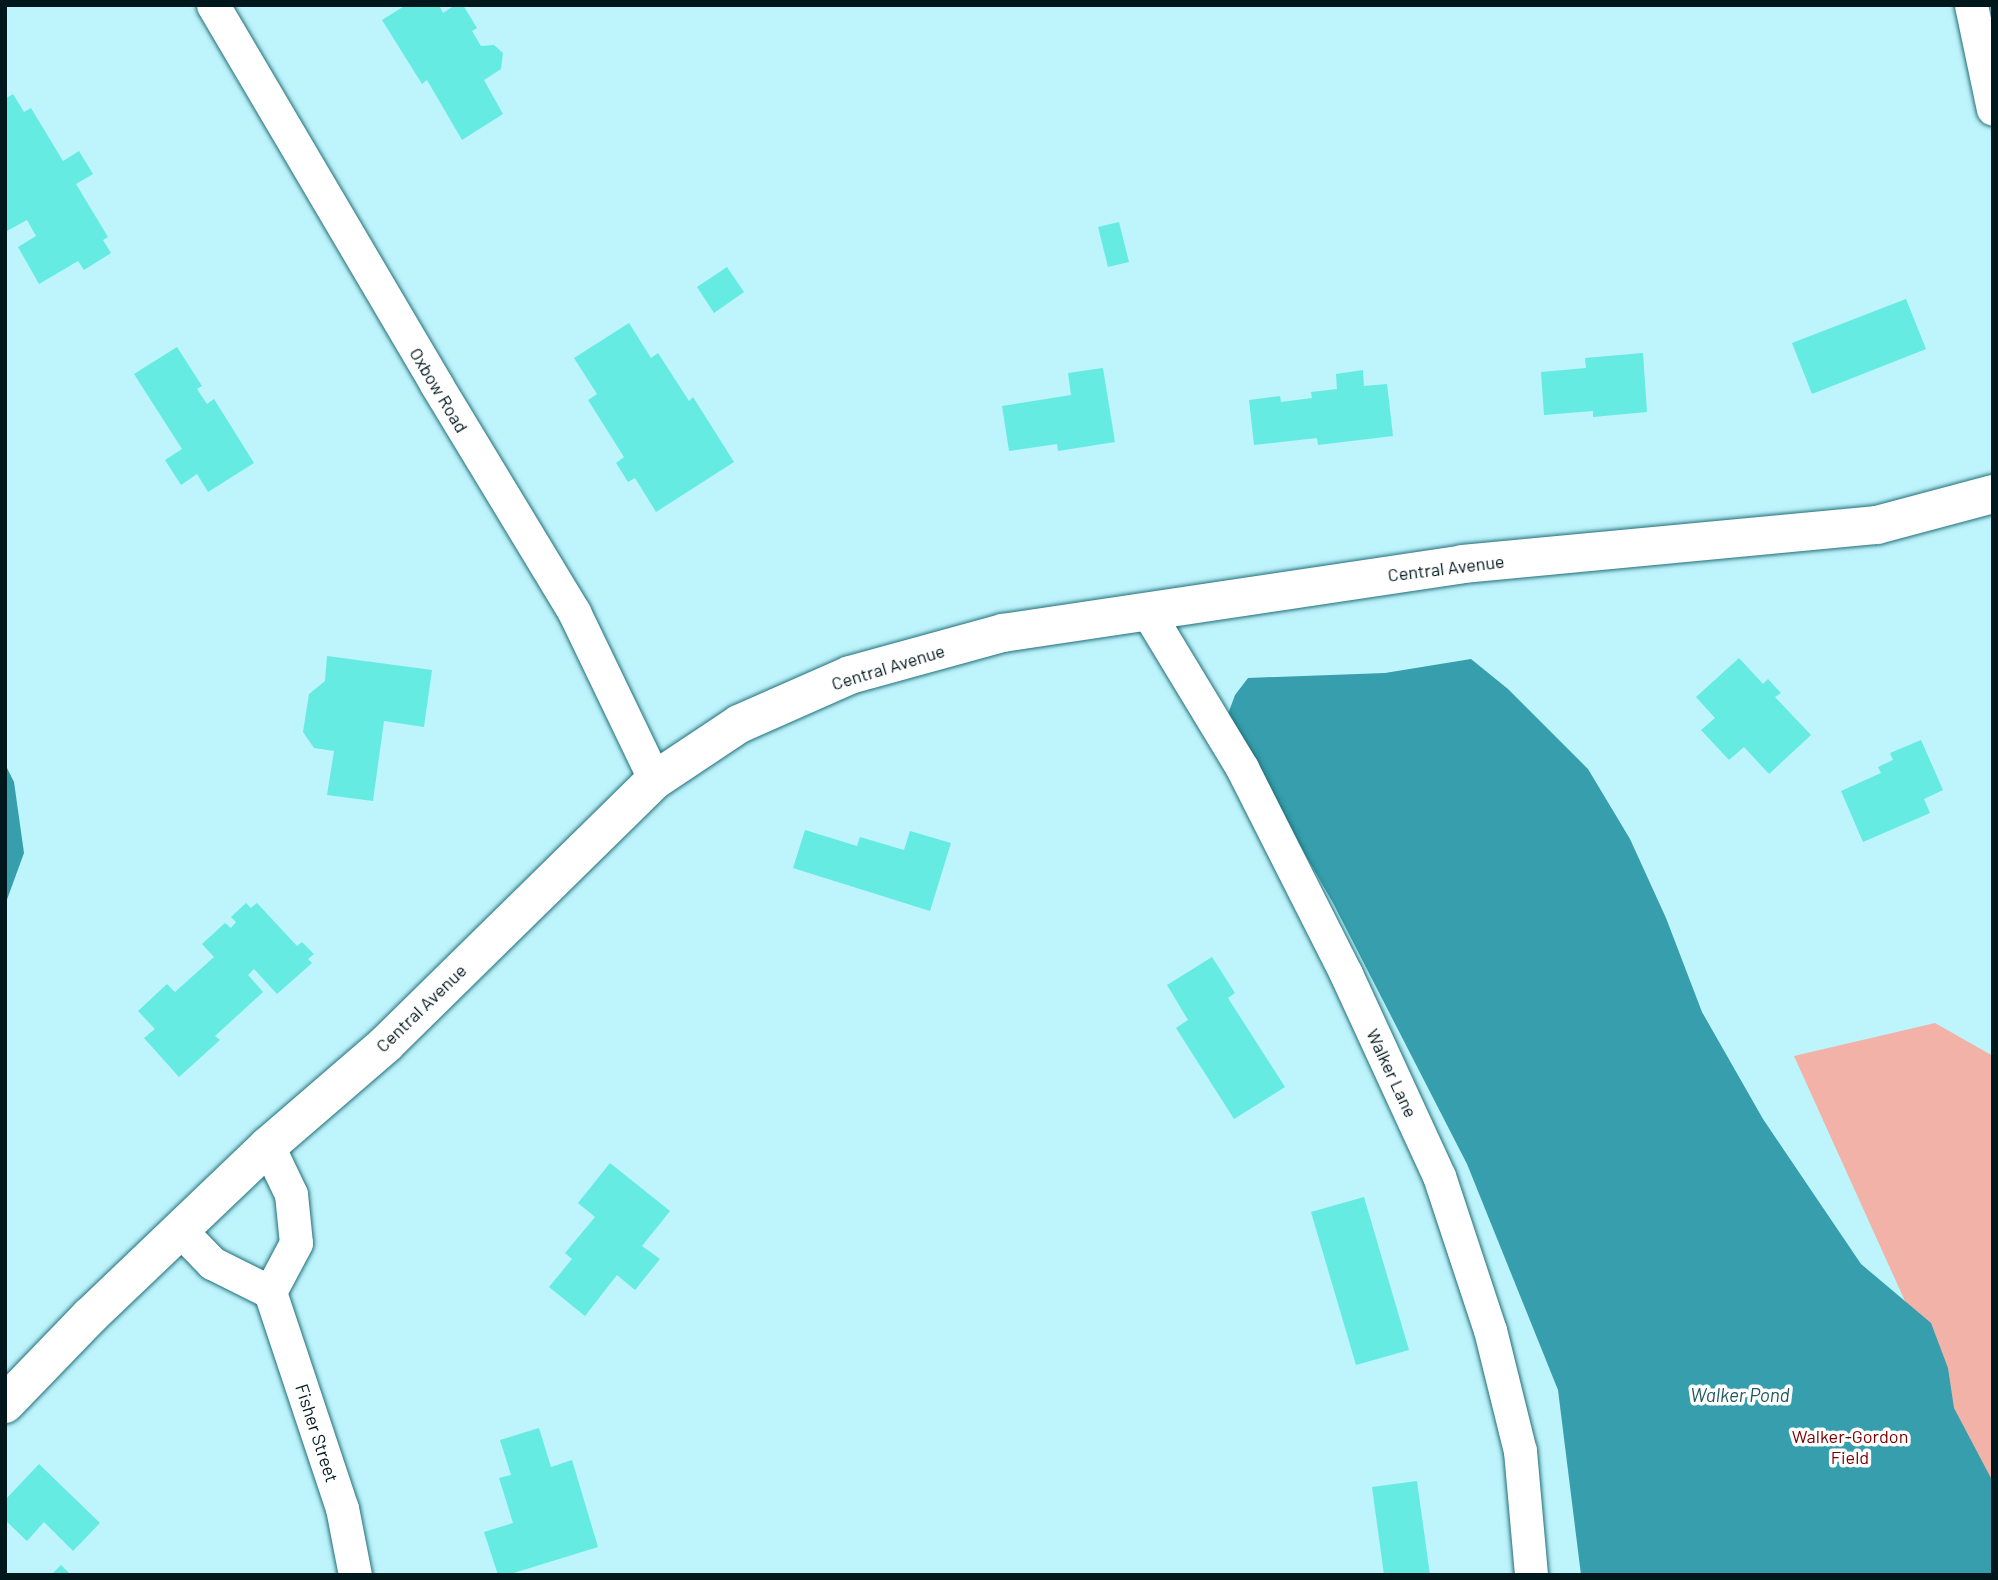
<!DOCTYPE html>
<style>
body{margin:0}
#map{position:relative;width:1998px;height:1580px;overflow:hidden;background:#bef4fc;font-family:Barlow,sans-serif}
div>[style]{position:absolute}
.green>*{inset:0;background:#f2b2a8}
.water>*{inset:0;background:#369eac}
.building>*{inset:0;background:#65ebe1}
.roads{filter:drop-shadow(0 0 2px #216f79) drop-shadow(0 0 2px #216f79)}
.street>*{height:33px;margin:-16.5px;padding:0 16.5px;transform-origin:16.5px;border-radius:16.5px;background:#fff}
.secondary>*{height:38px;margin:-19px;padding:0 19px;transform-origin:19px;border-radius:19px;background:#fff}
span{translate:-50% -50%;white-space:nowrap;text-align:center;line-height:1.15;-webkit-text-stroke:7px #fff;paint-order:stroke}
.street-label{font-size:18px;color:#00171c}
.park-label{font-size:18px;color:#780001}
.water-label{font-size:19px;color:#205860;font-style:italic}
.frame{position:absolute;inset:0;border:7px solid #00171c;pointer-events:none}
</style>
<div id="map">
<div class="green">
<i style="clip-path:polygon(1935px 1023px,1993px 1056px,1993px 1575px,1711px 1575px,1919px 1332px,1794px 1056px)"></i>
</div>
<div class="water">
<i style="clip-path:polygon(1471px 659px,1508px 689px,1588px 769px,1630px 839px,1666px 918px,1702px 1012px,1763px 1119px,1861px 1264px,1931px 1323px,1948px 1368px,1954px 1408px,1993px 1482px,1993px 1575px,1581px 1575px,1558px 1390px,1467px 1164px,1333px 903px,1249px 757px,1228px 714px,1235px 695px,1248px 678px,1385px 673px)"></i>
<i style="clip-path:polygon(5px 764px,14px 782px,24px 853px,5px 905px)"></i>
</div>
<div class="building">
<i style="clip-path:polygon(406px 5px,439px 5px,443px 13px,455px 5px,463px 5px,477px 28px,472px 31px,481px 46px,494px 45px,503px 53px,501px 69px,484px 80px,503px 114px,462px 140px,427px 80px,422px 84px,382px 20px)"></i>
<i style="clip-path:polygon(13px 94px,24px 112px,31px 108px,63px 161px,79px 151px,93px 174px,76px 184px,108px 237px,103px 240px,111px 253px,84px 270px,78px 261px,39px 284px,18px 247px,36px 236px,27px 220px,5px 232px,5px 99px)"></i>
<i style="clip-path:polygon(1119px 222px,1129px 262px,1108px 267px,1098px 227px)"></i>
<i style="clip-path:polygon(727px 267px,744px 292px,714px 313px,697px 287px)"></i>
<i style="clip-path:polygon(1906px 299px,1926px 349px,1812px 394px,1792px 343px)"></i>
<i style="clip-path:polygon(629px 323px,651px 358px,658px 353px,689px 401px,693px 397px,734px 462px,656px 512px,635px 478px,628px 482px,616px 463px,624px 457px,588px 400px,597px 394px,574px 358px)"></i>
<i style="clip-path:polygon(177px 347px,202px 386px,197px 389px,207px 404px,214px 399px,254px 463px,208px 492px,197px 474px,181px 485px,165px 460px,182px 449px,134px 374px)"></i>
<i style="clip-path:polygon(1643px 353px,1647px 412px,1593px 417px,1593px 411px,1544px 415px,1541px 372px,1586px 368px,1585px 358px)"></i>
<i style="clip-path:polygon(1103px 368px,1115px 442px,1058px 451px,1057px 444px,1009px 451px,1002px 406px,1071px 395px,1068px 373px)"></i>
<i style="clip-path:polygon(1363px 370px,1364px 386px,1387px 384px,1393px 436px,1318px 445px,1317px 438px,1254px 445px,1249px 400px,1280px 396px,1281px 402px,1312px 398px,1311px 392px,1337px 389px,1336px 374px)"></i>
<i style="clip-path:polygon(327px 656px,432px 670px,424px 727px,384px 721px,373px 801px,327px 795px,334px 751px,314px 748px,303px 732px,309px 694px,325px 681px)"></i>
<i style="clip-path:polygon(1739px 658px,1763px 684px,1768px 679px,1781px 693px,1775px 697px,1811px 735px,1769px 774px,1744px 747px,1729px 760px,1701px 730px,1715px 718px,1696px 697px)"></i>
<i style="clip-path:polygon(1921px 740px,1943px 790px,1924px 799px,1930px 813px,1863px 842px,1841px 791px,1881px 773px,1878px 767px,1893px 760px,1890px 753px)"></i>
<i style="clip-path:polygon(805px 830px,857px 846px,860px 837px,904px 850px,910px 831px,951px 843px,930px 911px,793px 868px)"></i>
<i style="clip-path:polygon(246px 903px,251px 908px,257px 903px,297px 946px,302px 942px,314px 954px,308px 959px,312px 963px,277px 994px,254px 969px,248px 975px,263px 992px,215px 1036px,220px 1040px,179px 1077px,144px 1038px,155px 1029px,138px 1011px,167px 984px,175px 992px,214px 957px,202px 944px,225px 923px,231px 928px,236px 922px,231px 917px)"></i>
<i style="clip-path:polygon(1212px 957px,1235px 993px,1228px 998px,1285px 1087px,1234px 1119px,1176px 1028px,1188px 1020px,1167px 985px)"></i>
<i style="clip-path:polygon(610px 1163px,670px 1211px,642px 1246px,660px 1259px,635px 1290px,617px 1275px,585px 1316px,549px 1287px,572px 1259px,565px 1253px,595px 1217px,578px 1203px)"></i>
<i style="clip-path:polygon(1364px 1197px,1409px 1350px,1356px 1365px,1311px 1212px)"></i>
<i style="clip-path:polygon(539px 1428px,551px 1467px,572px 1460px,598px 1547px,507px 1575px,498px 1575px,484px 1532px,513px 1523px,499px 1478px,511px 1475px,500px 1440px)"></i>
<i style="clip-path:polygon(39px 1464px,100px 1523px,73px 1551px,44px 1522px,27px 1541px,5px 1520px,5px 1500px)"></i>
<i style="clip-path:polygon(1417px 1481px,1430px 1575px,1384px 1575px,1372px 1487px)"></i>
<i style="clip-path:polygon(61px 1565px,71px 1575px,51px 1575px)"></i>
</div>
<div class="roads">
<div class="street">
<i style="left:213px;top:5px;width:440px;rotate:59.5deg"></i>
<i style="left:436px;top:384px;width:267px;rotate:58.8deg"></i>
<i style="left:574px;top:612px;width:187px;rotate:64.3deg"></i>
<i style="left:1971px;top:5px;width:106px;rotate:78.1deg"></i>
<i style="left:1147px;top:611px;width:184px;rotate:58.8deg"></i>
<i style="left:1242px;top:768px;width:231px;rotate:63.2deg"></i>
<i style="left:1346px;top:974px;width:222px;rotate:65.3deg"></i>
<i style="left:1439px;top:1176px;width:162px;rotate:71.7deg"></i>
<i style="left:1490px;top:1330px;width:125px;rotate:76.1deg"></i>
<i style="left:1520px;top:1451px;width:124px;rotate:84.9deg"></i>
<i style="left:268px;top:1146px;width:53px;rotate:64.4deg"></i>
<i style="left:291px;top:1194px;width:49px;rotate:84.2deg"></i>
<i style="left:296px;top:1243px;width:55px;rotate:118deg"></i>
<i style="left:181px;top:1231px;width:45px;rotate:45.9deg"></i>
<i style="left:212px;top:1263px;width:65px;rotate:26.6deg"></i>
<i style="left:270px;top:1292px;width:228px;rotate:71.6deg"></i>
<i style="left:342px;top:1508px;width:68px;rotate:79deg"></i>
</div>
<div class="secondary">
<i style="left:5px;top:1404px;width:122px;rotate:-46deg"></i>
<i style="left:90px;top:1316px;width:246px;rotate:-43.7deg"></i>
<i style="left:268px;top:1146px;width:156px;rotate:-40.8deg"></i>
<i style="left:386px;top:1044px;width:377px;rotate:-44.5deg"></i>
<i style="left:655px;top:780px;width:101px;rotate:-33.7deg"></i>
<i style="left:739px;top:724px;width:121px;rotate:-23.8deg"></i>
<i style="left:850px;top:675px;width:159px;rotate:-15.4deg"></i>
<i style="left:1003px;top:633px;width:465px;rotate:-8.5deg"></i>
<i style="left:1463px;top:564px;width:416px;rotate:-5.4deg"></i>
<i style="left:1877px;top:525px;width:120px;rotate:-15deg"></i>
</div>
</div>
<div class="street-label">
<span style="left:439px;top:390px;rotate:59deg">Oxbow Road</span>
<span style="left:1446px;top:568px;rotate:-7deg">Central Avenue</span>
<span style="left:888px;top:667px;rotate:-17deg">Central Avenue</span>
<span style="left:421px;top:1008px;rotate:-44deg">Central Avenue</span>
<span style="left:1392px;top:1073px;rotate:65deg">Walker Lane</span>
<span style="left:317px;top:1433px;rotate:72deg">Fisher Street</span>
</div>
<div class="park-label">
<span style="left:1850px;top:1447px">Walker-Gordon<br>Field</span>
</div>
<div class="water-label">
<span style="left:1740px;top:1395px">Walker Pond</span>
</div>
<div class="frame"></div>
</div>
